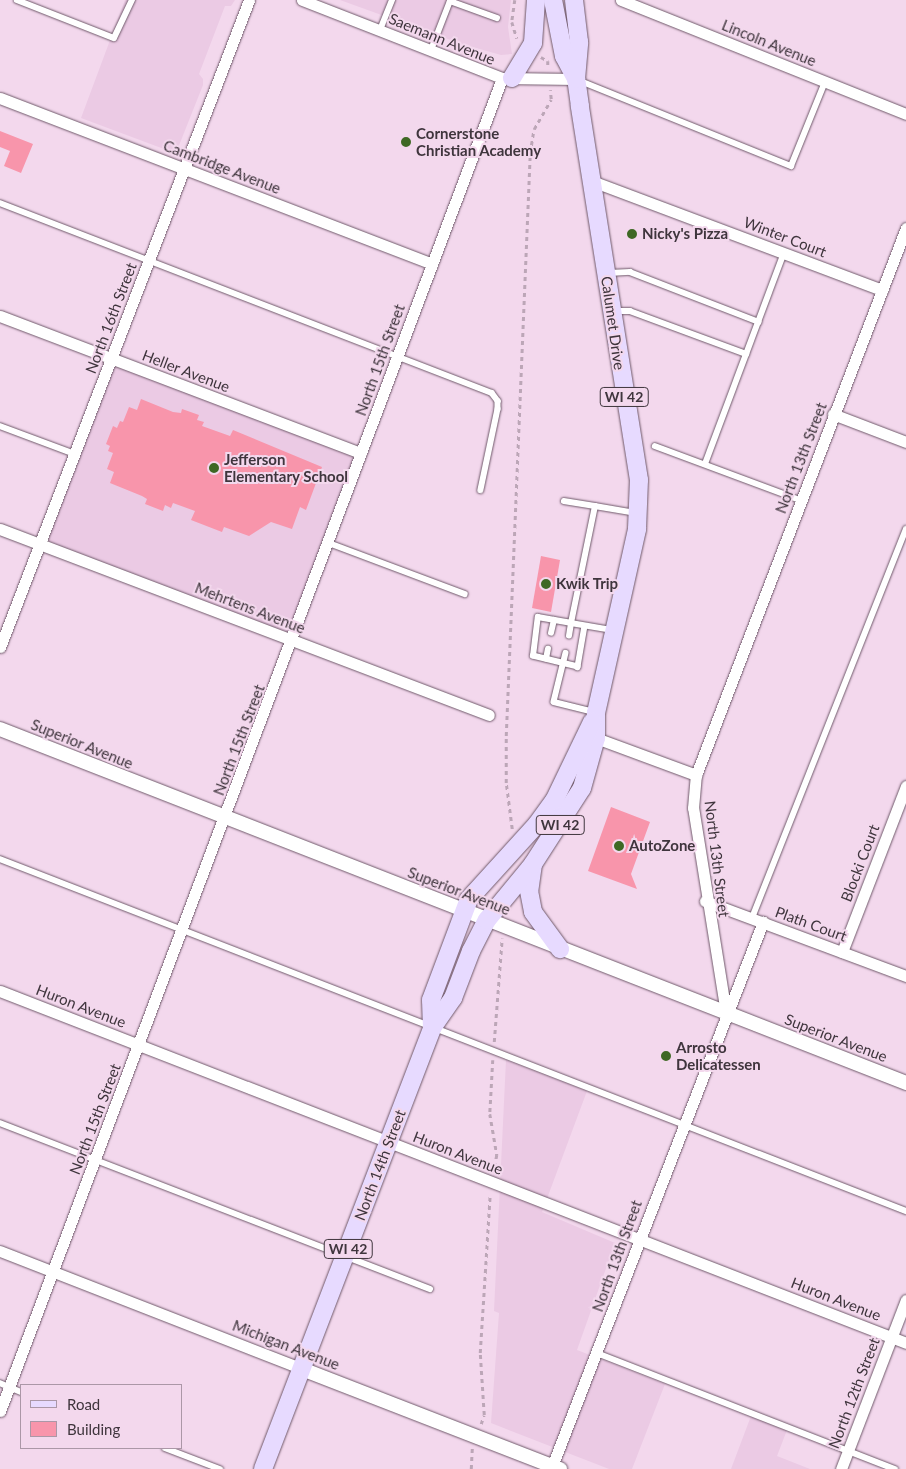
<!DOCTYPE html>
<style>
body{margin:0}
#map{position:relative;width:906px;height:1469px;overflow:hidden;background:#f3d8ed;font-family:Lato,sans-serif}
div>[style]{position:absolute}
.built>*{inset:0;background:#ebcae4}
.building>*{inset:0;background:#f895ab}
.path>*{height:2.5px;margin-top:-1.25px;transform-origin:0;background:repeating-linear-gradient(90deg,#bca6b7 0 4px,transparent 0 8px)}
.roads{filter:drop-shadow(0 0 1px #6f596a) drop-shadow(0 0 1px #6f596a)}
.service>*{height:5.5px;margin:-2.75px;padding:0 2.75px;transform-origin:2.75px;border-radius:2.75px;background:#fff}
.minor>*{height:11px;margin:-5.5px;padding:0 5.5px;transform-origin:5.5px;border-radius:5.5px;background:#fff}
.tertiary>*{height:14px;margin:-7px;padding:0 7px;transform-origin:7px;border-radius:7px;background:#fff}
.primary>*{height:18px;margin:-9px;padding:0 9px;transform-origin:9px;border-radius:9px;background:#e7daff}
.dots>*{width:14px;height:14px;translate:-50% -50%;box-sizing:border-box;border:2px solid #f3d8ed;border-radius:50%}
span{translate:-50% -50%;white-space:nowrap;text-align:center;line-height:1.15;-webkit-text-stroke:4px #f3d8ed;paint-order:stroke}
.shield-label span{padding:1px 4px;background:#f3d8ed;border:1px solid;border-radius:4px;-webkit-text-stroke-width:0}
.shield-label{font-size:14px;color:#3f353d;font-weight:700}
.street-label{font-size:15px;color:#3f353d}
.poi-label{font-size:15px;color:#3f353d;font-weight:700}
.left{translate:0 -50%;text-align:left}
.legend{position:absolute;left:20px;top:1384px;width:162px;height:65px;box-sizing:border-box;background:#f3d8ed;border:1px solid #ab97a7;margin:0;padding:6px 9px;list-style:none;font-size:15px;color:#3f353d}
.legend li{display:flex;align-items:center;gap:10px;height:25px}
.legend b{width:25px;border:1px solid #ab97a7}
</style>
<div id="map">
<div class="built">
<i style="clip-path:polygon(125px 0,235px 0,231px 6px,225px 6px,199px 74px,203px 79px,203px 85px,178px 148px,172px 152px,81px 118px)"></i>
<i style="clip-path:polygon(340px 0,511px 0,508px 27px,512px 54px,501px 55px,459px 43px)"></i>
<i style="clip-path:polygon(112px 359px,361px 453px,292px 640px,39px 544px)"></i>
<i style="clip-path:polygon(506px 1060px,587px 1091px,542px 1212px,615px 1243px,577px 1350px,665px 1384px,632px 1469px,609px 1469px,491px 1423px,499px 1313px,494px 1311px)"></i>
<i style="clip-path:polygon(751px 1416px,787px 1430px,777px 1456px,810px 1469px,731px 1469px)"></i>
</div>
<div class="building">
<i style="clip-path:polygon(0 131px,33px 144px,21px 173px,4px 166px,10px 151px,0 147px)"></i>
<i style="clip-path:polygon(141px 399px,173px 412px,181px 413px,182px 409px,199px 415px,197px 420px,204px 422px,202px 426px,230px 436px,233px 430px,322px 467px,306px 510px,300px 507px,292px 529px,271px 522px,249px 536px,224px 527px,222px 532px,191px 520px,195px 511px,173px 503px,171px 508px,165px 505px,163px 511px,145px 504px,147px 499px,142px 496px,110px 483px,114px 472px,107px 469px,113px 453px,108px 451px,110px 446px,106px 444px,113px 426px,117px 428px,120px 421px,123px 422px,129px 407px,137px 410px)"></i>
<i style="clip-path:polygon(541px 556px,560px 560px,551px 612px,532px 608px)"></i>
<i style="clip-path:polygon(611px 807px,650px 822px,631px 874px,637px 889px,588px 871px)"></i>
</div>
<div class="path">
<i style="left:515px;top:0;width:22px;rotate:98deg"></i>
<i style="left:512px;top:22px;width:17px;rotate:73deg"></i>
<i style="left:541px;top:57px;width:8px;rotate:30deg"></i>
<i style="left:548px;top:61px;width:6px;rotate:90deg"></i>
<i style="left:512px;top:829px;width:46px;rotate:-97.4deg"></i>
<i style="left:506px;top:783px;width:47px;rotate:-90deg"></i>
<i style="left:506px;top:736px;width:583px;rotate:-87.64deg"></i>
<i style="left:530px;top:153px;width:24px;rotate:-81deg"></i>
<i style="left:534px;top:129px;width:34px;rotate:-60deg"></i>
<i style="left:551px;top:99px;width:9px;rotate:-96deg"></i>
<i style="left:494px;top:1042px;width:104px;rotate:-85.6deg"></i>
<i style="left:493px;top:1060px;width:54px;rotate:93.2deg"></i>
<i style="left:490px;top:1114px;width:42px;rotate:80.3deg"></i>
<i style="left:497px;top:1155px;width:16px;rotate:101deg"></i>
<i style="left:481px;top:1424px;width:9px;rotate:-72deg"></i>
<i style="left:484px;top:1415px;width:62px;rotate:-93.7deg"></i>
<i style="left:480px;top:1353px;width:159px;rotate:-86.4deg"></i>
<i style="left:471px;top:1469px;width:21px;rotate:-87deg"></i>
</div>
<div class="roads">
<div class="service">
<i style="left:17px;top:0;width:104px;rotate:21.4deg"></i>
<i style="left:114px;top:38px;width:42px;rotate:-64.7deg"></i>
<i style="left:380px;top:30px;width:32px;rotate:-68deg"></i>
<i style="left:431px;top:50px;width:53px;rotate:-68.8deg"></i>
<i style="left:450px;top:1px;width:50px;rotate:19.9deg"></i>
<i style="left:578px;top:80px;width:230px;rotate:22deg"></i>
<i style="left:791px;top:166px;width:91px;rotate:-68deg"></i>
<i style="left:0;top:203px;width:527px;rotate:21.12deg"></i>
<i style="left:492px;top:393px;width:10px;rotate:53deg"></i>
<i style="left:498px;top:401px;width:8px;rotate:90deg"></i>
<i style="left:498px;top:409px;width:83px;rotate:101.9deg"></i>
<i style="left:609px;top:273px;width:21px;rotate:-3deg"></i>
<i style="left:630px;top:272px;width:138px;rotate:21.2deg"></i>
<i style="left:615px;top:311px;width:15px"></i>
<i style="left:630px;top:311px;width:124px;rotate:20.3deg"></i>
<i style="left:0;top:426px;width:80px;rotate:20.5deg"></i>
<i style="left:655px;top:446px;width:155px;rotate:20.4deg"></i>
<i style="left:705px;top:464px;width:225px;rotate:-69.5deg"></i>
<i style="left:564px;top:501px;width:31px;rotate:9deg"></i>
<i style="left:329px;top:543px;width:145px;rotate:20.6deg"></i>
<i style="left:585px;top:626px;width:42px;rotate:99.7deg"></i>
<i style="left:578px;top:667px;width:46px;rotate:-166.3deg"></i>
<i style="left:533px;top:656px;width:39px;rotate:-83deg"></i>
<i style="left:538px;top:617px;width:34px;rotate:10deg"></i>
<i style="left:571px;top:623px;width:119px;rotate:-78.4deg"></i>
<i style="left:595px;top:506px;width:42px;rotate:9.7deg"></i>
<i style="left:551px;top:633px;width:13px;rotate:-77deg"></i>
<i style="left:569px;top:636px;width:13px;rotate:-81deg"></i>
<i style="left:571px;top:623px;width:42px;rotate:9.7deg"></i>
<i style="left:566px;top:653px;width:50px;rotate:103.8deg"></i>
<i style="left:554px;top:702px;width:41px;rotate:14deg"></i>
<i style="left:546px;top:659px;width:10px;rotate:-79deg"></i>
<i style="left:0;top:859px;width:972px;rotate:21.23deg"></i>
<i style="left:752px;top:918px;width:418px;rotate:-68.4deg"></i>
<i style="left:0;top:1123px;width:461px;rotate:21.1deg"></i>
<i style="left:597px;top:1353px;width:320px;rotate:21.3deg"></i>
<i style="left:0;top:1383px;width:23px;rotate:23deg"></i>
<i style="left:165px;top:1448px;width:59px;rotate:20.9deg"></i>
</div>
<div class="minor">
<i style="left:302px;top:0;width:215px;rotate:21.3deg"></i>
<i style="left:502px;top:78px;width:74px;rotate:0.8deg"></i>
<i style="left:621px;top:0;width:307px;rotate:21.8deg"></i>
<i style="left:0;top:98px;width:463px;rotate:21deg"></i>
<i style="left:592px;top:181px;width:310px;rotate:20.6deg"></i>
<i style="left:0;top:316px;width:386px;rotate:20.8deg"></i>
<i style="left:833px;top:414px;width:78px;rotate:21deg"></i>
<i style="left:0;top:529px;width:523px;rotate:20.83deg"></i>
<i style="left:0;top:647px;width:693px;rotate:-68.95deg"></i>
<i style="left:596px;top:738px;width:107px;rotate:20.3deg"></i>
<i style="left:705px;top:901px;width:215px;rotate:20.5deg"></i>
<i style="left:842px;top:952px;width:178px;rotate:-68.9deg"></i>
<i style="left:0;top:991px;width:972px;rotate:21.23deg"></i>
<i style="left:726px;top:1013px;width:208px;rotate:-99.1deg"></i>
<i style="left:693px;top:808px;width:33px;rotate:-85deg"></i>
<i style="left:696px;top:775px;width:586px;rotate:-69deg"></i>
<i style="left:0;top:1251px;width:324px;rotate:21.3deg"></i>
<i style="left:0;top:1411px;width:1424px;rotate:-69.36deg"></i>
<i style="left:551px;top:1469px;width:587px;rotate:-68.82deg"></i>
<i style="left:841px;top:1469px;width:181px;rotate:-69deg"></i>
</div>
<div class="tertiary">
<i style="left:0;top:729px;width:973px;rotate:21.34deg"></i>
<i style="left:302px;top:1369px;width:277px;rotate:21.2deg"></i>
</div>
<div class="primary">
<i style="left:553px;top:0;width:57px;rotate:78.9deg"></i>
<i style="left:564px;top:56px;width:26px;rotate:62deg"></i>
<i style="left:512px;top:78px;width:41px;rotate:-59deg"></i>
<i style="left:533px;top:43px;width:43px;rotate:-86deg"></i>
<i style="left:533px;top:864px;width:27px;rotate:98deg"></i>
<i style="left:529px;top:891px;width:21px;rotate:79deg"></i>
<i style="left:533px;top:912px;width:46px;rotate:53.9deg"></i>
<i style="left:432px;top:1028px;width:37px;rotate:-55deg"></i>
<i style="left:453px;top:998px;width:50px;rotate:-69deg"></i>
<i style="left:471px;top:951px;width:35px;rotate:-63deg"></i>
<i style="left:487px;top:920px;width:72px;rotate:-50.6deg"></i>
<i style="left:533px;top:864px;width:90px;rotate:-57.2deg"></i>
<i style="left:582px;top:788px;width:52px;rotate:-74.4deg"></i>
<i style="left:596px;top:738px;width:25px;rotate:-90deg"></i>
<i style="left:596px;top:713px;width:189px;rotate:-77.4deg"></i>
<i style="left:637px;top:529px;width:49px;rotate:-87.7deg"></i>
<i style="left:639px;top:480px;width:379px;rotate:-99deg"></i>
<i style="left:580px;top:106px;width:27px;rotate:-98deg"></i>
<i style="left:576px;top:79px;width:37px;rotate:-85deg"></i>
<i style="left:579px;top:42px;width:42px;rotate:-96.8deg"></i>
<i style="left:263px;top:1469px;width:472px;rotate:-69deg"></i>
<i style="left:432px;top:1028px;width:28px;rotate:-92deg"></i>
<i style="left:431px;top:1000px;width:108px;rotate:-69.4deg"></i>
<i style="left:469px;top:899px;width:101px;rotate:-47.8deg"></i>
<i style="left:537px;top:824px;width:29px;rotate:-54deg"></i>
<i style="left:554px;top:801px;width:88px;rotate:-64.3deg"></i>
</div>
</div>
<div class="dots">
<i style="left:406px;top:142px;background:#3e6824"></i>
<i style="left:632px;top:234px;background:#3e6824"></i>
<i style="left:214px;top:468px;background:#3e6824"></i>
<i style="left:546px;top:584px;background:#3e6824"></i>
<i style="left:619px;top:846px;background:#3e6824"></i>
<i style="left:666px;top:1056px;background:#3e6824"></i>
</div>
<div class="shield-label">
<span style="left:624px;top:397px">WI 42</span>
<span style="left:560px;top:825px">WI 42</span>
<span style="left:348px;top:1249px">WI 42</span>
</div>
<div class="street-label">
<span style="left:442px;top:39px;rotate:22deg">Saemann Avenue</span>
<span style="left:769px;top:43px;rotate:22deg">Lincoln Avenue</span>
<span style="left:222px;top:167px;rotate:21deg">Cambridge Avenue</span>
<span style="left:785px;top:237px;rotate:21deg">Winter Court</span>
<span style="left:111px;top:318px;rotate:-69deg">North 16th Street</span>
<span style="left:613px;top:323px;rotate:82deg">Calumet Drive</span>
<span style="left:380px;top:360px;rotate:-70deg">North 15th Street</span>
<span style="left:186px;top:371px;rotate:21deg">Heller Avenue</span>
<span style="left:801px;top:458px;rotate:-69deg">North 13th Street</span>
<span style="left:250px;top:608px;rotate:21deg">Mehrtens Avenue</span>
<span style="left:239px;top:740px;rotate:-69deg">North 15th Street</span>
<span style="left:82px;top:744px;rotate:22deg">Superior Avenue</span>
<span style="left:717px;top:859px;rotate:83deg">North 13th Street</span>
<span style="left:860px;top:863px;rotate:-69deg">Blocki Court</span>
<span style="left:459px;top:891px;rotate:21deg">Superior Avenue</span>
<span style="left:811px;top:924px;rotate:20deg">Plath Court</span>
<span style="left:81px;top:1006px;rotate:21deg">Huron Avenue</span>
<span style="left:836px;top:1038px;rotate:21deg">Superior Avenue</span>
<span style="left:95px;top:1119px;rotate:-69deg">North 15th Street</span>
<span style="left:458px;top:1153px;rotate:21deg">Huron Avenue</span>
<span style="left:380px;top:1165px;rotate:-69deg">North 14th Street</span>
<span style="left:617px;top:1256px;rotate:-70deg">North 13th Street</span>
<span style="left:836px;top:1299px;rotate:21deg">Huron Avenue</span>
<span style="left:286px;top:1345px;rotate:21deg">Michigan Avenue</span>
<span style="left:854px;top:1393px;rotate:-69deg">North 12th Street</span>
</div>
<div class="poi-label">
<span class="left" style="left:416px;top:142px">Cornerstone<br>Christian Academy</span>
<span class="left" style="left:642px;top:234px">Nicky's Pizza</span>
<span class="left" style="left:224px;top:468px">Jefferson<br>Elementary School</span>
<span class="left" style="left:556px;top:584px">Kwik Trip</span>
<span class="left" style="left:629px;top:846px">AutoZone</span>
<span class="left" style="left:676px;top:1056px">Arrosto<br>Delicatessen</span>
</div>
<ul class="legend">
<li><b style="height:6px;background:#e7daff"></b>Road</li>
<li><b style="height:14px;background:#f895ab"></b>Building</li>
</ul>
</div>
